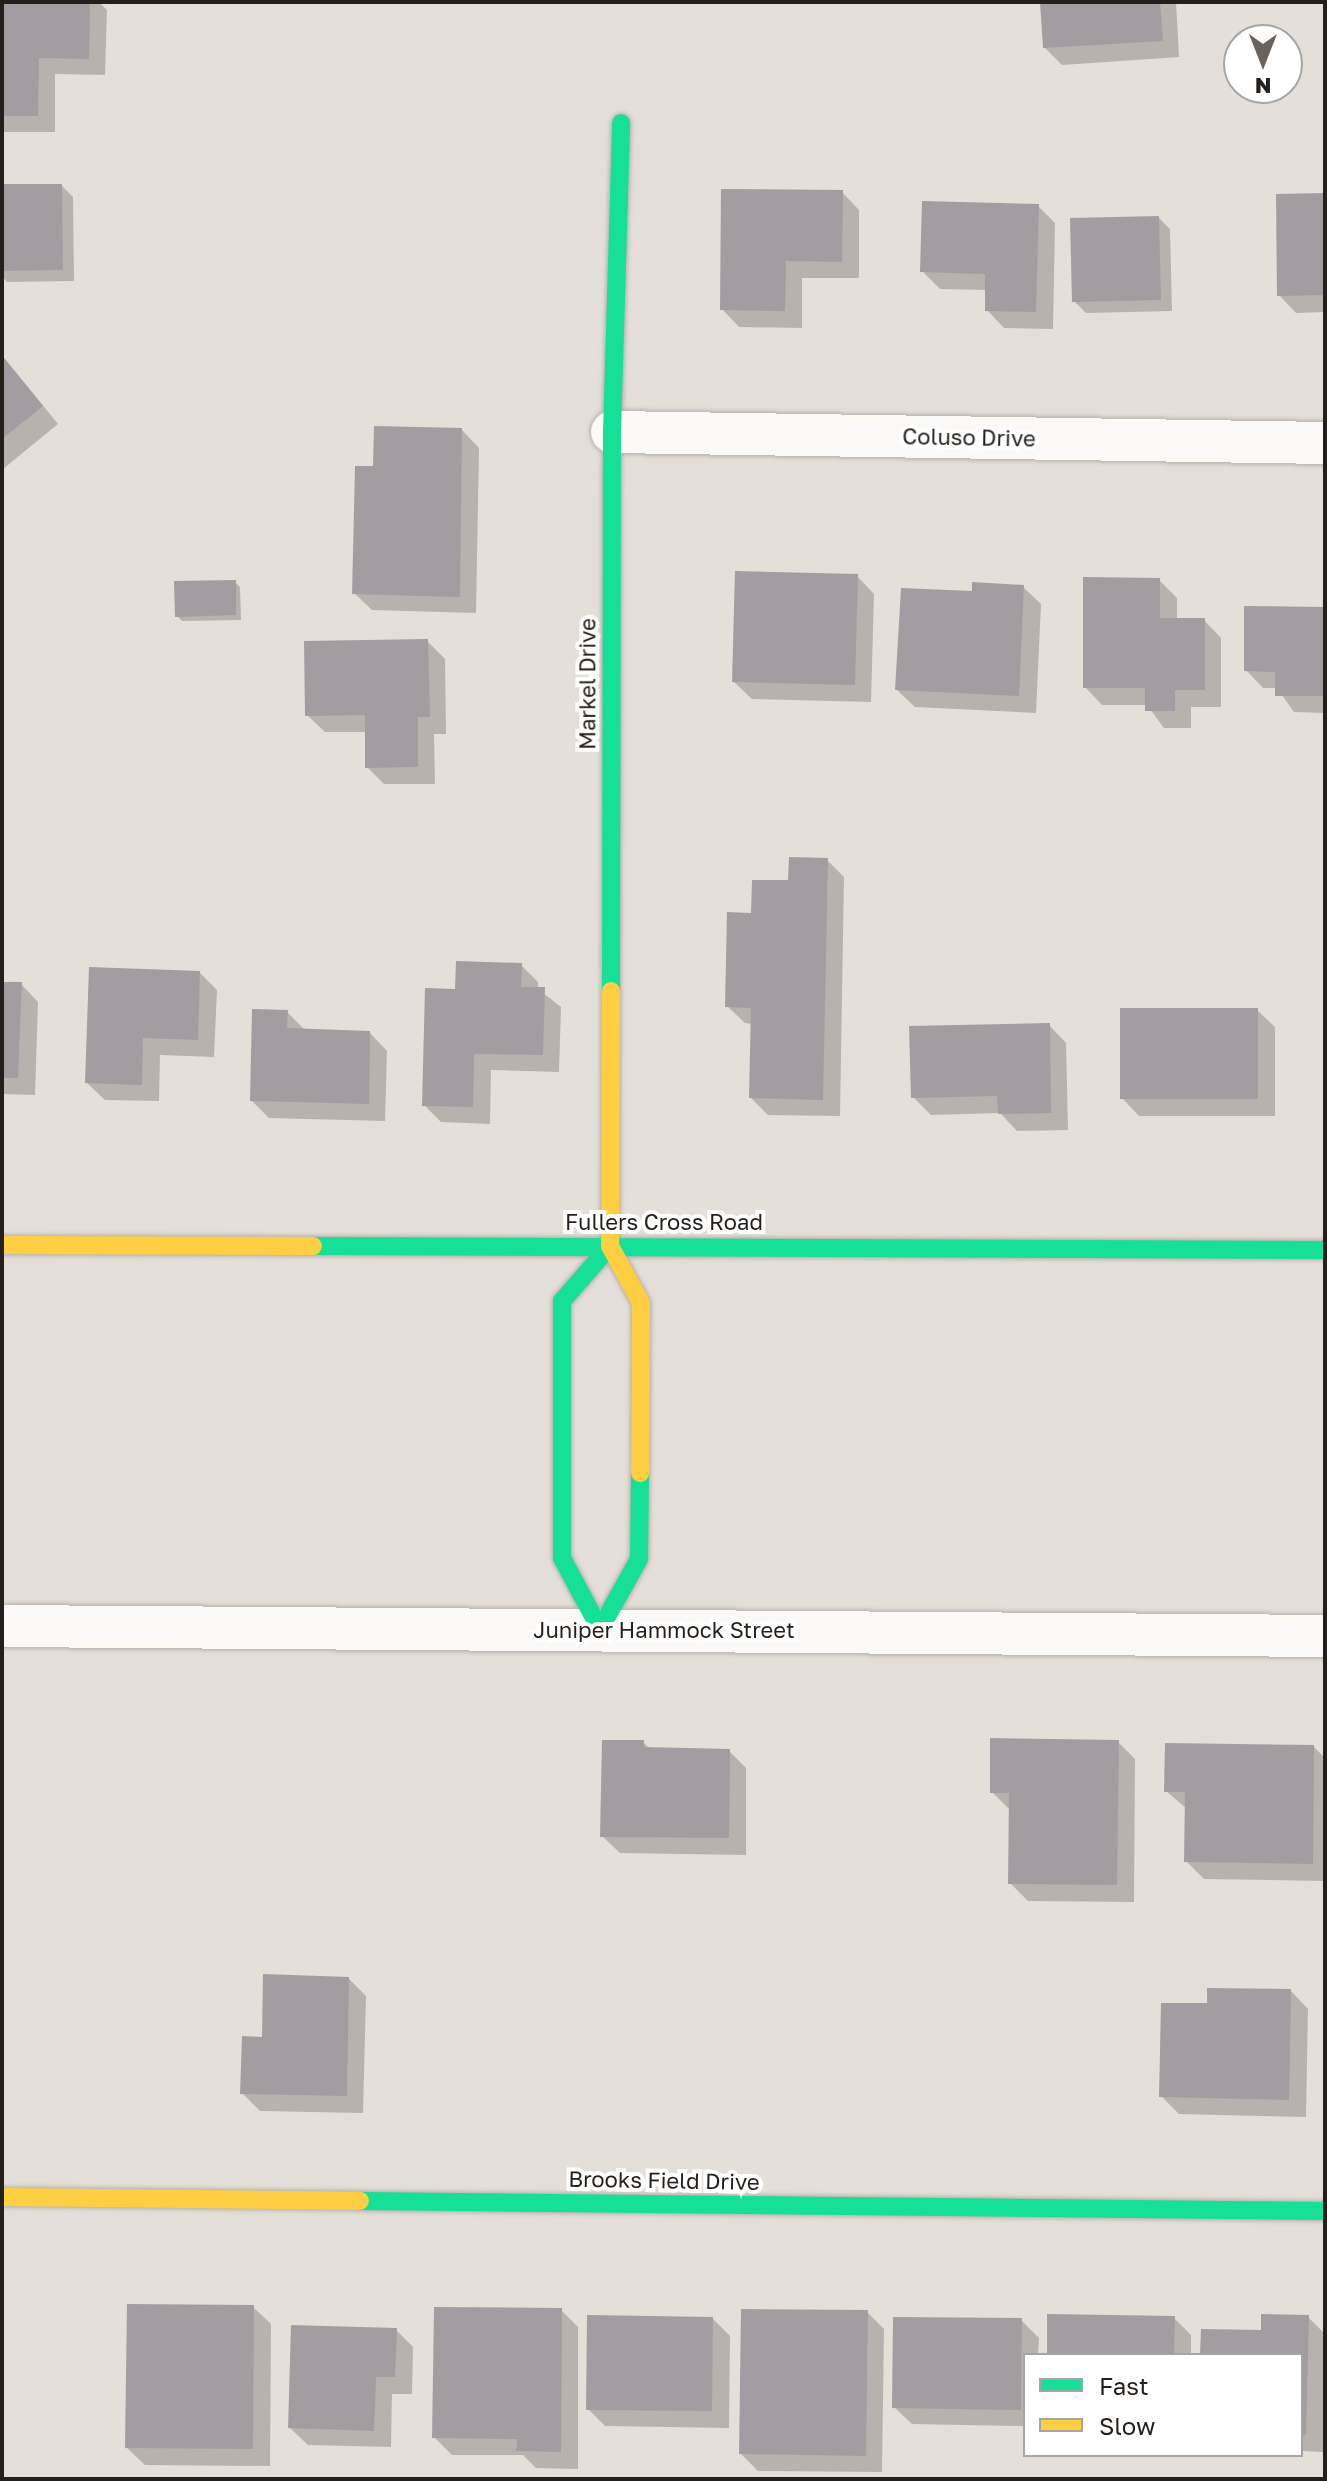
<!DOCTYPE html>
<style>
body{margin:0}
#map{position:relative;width:1327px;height:2481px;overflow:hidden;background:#e5dfd9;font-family:"Golos Text",sans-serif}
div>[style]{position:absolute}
.shadow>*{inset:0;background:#0003}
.building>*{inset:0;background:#a59ca1}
.roads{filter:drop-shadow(0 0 2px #b6b1ab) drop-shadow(0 0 2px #b6b1ab)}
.street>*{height:42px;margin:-21px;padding:0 21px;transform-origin:21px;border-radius:21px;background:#fbfaf9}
.fast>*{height:18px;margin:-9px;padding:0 9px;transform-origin:9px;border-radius:9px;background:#16e098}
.slow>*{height:18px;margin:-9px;padding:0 9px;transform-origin:9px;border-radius:9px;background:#ffcf43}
span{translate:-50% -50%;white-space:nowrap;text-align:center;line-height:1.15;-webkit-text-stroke:8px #fff;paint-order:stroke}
.street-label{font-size:22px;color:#241f1b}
.frame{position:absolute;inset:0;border:4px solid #241f1b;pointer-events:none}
.legend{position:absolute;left:1023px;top:2353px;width:280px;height:104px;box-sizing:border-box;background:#fff;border:2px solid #a7a5a4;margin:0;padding:10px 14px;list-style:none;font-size:24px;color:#241f1b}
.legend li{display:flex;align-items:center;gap:16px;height:40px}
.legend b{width:40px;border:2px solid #a7a5a4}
.north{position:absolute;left:1223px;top:24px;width:80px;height:80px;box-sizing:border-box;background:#fff;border:2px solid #a7a5a4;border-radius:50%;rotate:180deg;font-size:22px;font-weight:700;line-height:32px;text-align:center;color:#241f1b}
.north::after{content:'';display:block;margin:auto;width:28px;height:36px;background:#68625e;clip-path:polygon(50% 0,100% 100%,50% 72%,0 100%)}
</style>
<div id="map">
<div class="shadow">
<i style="clip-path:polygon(2px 2px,99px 2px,107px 10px,105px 75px,55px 74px,55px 132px,2px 132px)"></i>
<i style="clip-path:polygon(1042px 2px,1176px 2px,1179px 57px,1062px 65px,1044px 47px)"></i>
<i style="clip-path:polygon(2px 186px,62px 186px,73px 197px,74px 281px,7px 282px,2px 276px)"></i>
<i style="clip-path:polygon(842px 192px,859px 210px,859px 278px,802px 278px,802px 328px,739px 327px,722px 309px)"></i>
<i style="clip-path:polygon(1325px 195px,1325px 312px,1296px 313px,1279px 295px)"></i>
<i style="clip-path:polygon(1038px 206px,1055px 223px,1053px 329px,1004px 328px,987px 310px,987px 290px,940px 289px,922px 271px)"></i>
<i style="clip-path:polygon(1159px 218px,1170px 229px,1172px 311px,1086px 313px,1074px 301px)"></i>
<i style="clip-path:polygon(2px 355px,58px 424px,3px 469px,2px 468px)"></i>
<i style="clip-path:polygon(462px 430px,479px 448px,476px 613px,372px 610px,354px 593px)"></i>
<i style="clip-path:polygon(857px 576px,874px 594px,871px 702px,752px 699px,734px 682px)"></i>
<i style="clip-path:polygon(1159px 580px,1177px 598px,1177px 620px,1204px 620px,1221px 638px,1221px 707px,1191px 707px,1191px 728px,1164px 728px,1147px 705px,1102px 705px,1085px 687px)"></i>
<i style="clip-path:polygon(235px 582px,240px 587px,241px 620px,182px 621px,177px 616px)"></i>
<i style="clip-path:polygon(1023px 587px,1041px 604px,1036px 713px,915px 707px,897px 690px,973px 593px)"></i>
<i style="clip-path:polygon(1325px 609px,1325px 713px,1294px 712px,1277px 688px,1263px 688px,1246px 670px)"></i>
<i style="clip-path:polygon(427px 641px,445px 659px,446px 734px,434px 734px,435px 784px,384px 784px,367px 767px,367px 732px,325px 732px,307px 715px)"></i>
<i style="clip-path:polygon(827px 860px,844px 877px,840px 1116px,768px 1115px,751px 1098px,752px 1024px,745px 1023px,727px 1006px,753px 915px)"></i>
<i style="clip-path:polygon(521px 965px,538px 982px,538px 989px,561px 1007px,559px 1072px,491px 1070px,490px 1124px,441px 1122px,424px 1105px,457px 991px)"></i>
<i style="clip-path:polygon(200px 973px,217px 990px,214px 1057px,160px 1055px,159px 1101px,105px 1100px,87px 1083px)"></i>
<i style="clip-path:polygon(2px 984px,21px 984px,38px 1002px,35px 1095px,2px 1094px)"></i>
<i style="clip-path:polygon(1257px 1010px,1275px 1027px,1275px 1116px,1139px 1116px,1122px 1098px)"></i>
<i style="clip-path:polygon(287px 1012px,304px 1029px,370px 1033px,387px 1051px,385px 1121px,269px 1118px,252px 1101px)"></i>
<i style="clip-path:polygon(1049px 1025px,1066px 1043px,1068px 1130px,1017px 1131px,1000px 1113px,931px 1115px,913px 1097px)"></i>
<i style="clip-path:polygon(643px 1742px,650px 1749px,729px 1751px,746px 1768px,746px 1855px,620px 1853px,602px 1836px)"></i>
<i style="clip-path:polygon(1118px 1742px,1135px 1759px,1134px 1902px,1028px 1901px,1010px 1883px,1009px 1809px,992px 1792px)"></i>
<i style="clip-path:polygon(1314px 1747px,1325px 1758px,1325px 1881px,1204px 1879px,1186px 1861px,1187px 1809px,1166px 1791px)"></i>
<i style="clip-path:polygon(349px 1979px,366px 1996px,363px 2113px,260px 2111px,242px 2093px,264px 2039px)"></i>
<i style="clip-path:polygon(1291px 1991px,1308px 2009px,1306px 2117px,1179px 2114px,1161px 2096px,1209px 2005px)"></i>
<i style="clip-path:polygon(253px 2307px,271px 2324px,270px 2466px,145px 2465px,127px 2448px)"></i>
<i style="clip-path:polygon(561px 2310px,578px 2327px,578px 2469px,536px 2468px,523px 2455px,452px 2455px,434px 2437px)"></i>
<i style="clip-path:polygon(867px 2312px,884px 2329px,882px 2472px,758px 2471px,741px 2454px)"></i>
<i style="clip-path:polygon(1308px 2317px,1325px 2334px,1323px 2452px,1301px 2451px,1301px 2355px,1202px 2355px)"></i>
<i style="clip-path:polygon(1174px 2318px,1191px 2335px,1191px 2355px,1049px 2355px)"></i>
<i style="clip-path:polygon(713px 2319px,730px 2336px,729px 2428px,605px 2426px,588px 2409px)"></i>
<i style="clip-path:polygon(1021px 2320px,1039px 2338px,1038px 2355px,1025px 2355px,1025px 2426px,912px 2424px,894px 2407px)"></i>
<i style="clip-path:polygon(396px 2330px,413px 2347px,412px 2394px,392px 2394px,391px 2447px,308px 2445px,290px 2428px)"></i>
</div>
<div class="building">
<i style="clip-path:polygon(2px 2px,90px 2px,89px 59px,39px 58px,38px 116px,2px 116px)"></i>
<i style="clip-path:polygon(1040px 2px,1160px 2px,1163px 41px,1043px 48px)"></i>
<i style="clip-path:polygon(2px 184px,62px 184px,63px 270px,2px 271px)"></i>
<i style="clip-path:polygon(721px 189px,843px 190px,842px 262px,786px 261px,785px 311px,720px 310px)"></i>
<i style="clip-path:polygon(1325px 193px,1325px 295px,1277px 296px,1276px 194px)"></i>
<i style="clip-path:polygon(922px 201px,1039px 204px,1036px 312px,985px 311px,985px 274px,920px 272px)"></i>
<i style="clip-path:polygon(1159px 216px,1161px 300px,1072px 302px,1070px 218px)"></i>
<i style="clip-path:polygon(2px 356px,43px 406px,2px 439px)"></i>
<i style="clip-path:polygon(374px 426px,462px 428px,460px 597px,352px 594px,355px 466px,373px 466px)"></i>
<i style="clip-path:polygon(735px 571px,858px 574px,855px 685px,732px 682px)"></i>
<i style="clip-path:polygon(1083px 577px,1160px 578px,1160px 618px,1205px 618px,1205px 690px,1175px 690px,1175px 711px,1145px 711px,1145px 688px,1083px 688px)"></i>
<i style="clip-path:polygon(236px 580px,236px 615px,175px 617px,174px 581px)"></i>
<i style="clip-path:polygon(972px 582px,1024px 585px,1019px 696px,895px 690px,901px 588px,972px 591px)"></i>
<i style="clip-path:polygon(1244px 606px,1325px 607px,1325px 696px,1275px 696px,1275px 672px,1244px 671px)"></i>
<i style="clip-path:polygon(428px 639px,430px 717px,418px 717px,418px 767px,365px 768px,365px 715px,305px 716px,304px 641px)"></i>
<i style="clip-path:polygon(789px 857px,828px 858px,823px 1100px,749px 1098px,751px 1008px,725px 1007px,727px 912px,751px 913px,752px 880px,788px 880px)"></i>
<i style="clip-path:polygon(456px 961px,522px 963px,521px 987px,545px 987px,543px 1055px,474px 1054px,473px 1107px,422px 1106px,425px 988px,455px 989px)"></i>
<i style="clip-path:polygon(89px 967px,200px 971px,198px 1040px,143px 1038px,142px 1085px,85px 1083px)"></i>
<i style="clip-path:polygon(2px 982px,22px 982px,18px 1078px,2px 1078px)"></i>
<i style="clip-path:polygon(1120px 1008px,1258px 1008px,1258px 1099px,1120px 1099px)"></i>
<i style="clip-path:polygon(252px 1009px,288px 1010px,287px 1028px,370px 1031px,369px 1104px,250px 1101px)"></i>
<i style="clip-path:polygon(1050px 1023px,1051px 1113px,998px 1114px,997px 1096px,911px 1098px,909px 1026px)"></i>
<i style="clip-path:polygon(990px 1738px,1119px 1740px,1117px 1885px,1008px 1884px,1009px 1793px,990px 1793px)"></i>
<i style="clip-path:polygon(602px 1740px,644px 1740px,644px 1747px,730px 1749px,729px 1838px,600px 1837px)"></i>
<i style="clip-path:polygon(1165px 1743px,1314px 1745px,1313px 1864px,1184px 1862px,1185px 1792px,1164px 1792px)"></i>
<i style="clip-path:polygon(263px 1974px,349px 1977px,347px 2096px,240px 2094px,242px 2036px,262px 2037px)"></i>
<i style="clip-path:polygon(1207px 1988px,1291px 1989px,1289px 2100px,1159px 2097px,1161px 2003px,1207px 2003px)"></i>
<i style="clip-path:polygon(127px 2304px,254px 2305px,253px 2449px,125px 2448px)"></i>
<i style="clip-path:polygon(434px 2307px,562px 2308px,561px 2452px,516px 2451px,517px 2439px,432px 2438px)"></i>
<i style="clip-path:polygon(741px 2309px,868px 2310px,866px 2456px,739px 2454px)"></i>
<i style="clip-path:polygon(1047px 2314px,1175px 2316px,1174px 2355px,1047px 2355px)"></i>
<i style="clip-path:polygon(1261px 2314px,1309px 2315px,1306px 2435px,1301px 2435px,1301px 2355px,1200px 2355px,1201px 2329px,1261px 2330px)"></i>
<i style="clip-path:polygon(587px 2315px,713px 2317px,712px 2411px,586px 2410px)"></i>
<i style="clip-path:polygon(893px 2317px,1022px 2318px,1021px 2410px,892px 2408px)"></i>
<i style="clip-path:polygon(291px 2325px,397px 2328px,395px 2377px,376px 2377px,374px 2431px,288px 2428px)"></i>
</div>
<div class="roads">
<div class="street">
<i style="left:612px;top:432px;width:713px;rotate:0.88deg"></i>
<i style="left:2px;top:1626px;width:1323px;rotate:0.43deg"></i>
</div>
<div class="fast">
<i style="left:611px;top:991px;width:559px;rotate:-89.9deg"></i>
<i style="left:612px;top:432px;width:309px;rotate:-88.3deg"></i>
<i style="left:313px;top:1246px;width:1012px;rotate:0.23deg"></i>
<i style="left:610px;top:1246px;width:73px;rotate:131.1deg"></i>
<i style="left:562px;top:1301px;width:257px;rotate:90deg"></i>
<i style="left:562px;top:1558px;width:81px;rotate:61.8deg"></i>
<i style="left:600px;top:1629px;width:80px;rotate:-60.9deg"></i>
<i style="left:639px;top:1559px;width:86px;rotate:-89.3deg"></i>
<i style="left:360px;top:2201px;width:965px;rotate:0.59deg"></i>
</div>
<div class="slow">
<i style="left:611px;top:991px;width:255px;rotate:90.2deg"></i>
<i style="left:610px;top:1246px;width:65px;rotate:61.5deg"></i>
<i style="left:641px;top:1303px;width:170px;rotate:90.3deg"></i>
<i style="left:2px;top:1245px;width:311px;rotate:0.2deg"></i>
<i style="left:2px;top:2197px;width:358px;rotate:0.6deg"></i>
</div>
</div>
<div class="street-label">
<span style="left:969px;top:437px;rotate:1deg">Coluso Drive</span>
<span style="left:587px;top:684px;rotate:-90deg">Markel Drive</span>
<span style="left:664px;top:1222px">Fullers Cross Road</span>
<span style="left:664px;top:1630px">Juniper Hammock Street</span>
<span style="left:664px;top:2180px;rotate:1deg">Brooks Field Drive</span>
</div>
<div class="frame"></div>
<ul class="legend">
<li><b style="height:10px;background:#16e098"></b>Fast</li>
<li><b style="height:10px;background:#ffcf43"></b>Slow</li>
</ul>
<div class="north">N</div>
</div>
